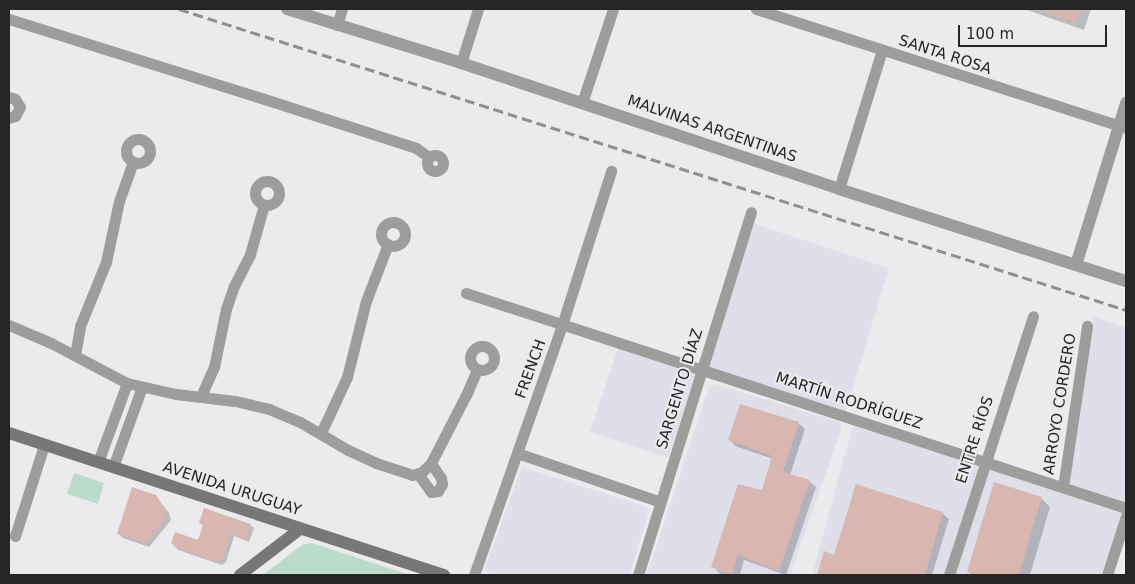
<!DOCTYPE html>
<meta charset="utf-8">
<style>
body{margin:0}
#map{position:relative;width:1135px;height:584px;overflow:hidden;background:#ebebee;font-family:"DejaVu Sans",sans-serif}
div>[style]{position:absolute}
.built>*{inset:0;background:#dedfe9}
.green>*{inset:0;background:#bbdbcb}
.shadow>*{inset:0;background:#0003}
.building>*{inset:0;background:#d9b7b0}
.minor>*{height:11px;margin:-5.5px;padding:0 5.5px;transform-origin:5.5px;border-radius:5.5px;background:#9d9d9c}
.minor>.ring{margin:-5.5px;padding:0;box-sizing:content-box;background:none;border:11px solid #9d9d9c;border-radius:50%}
.tertiary>*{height:12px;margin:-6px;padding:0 6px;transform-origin:6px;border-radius:6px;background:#9d9d9c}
.secondary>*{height:12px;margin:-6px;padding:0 6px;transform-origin:6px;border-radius:6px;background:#777776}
.rail>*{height:3px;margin-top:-1.5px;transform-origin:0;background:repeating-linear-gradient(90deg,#909092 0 10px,transparent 0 15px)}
span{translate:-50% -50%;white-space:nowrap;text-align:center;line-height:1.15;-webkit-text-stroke:4px #ebebee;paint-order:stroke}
.street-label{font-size:15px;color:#252526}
.frame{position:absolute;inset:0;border:10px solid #252526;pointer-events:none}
.scale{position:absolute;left:958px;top:25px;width:149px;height:22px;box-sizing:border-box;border:2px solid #252526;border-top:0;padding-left:6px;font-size:15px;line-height:18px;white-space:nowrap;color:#252526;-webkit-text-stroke:4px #ebebee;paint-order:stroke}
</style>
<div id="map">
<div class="built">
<i style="clip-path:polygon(754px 224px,889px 268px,846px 411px,707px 367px)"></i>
<i style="clip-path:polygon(1094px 317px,1126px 328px,1126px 504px,1101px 575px,812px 575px,853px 425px,1065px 492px)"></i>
<i style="clip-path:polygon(618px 348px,695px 374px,668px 458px,590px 432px)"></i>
<i style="clip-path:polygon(714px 384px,839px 422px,842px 427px,790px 575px,647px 575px,709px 387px)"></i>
<i style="clip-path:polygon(522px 467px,650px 508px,630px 575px,497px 575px,484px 571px)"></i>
</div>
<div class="green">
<i style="clip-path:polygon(74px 473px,104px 483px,98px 504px,67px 494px)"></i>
<i style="clip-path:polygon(311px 543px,312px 543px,410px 575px,263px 575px,302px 545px)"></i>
</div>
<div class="shadow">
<i style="clip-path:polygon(1024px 9px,1091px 9px,1084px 30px)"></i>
<i style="clip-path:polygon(798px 423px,805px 429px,790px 475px,809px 481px,816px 487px,786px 575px,744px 560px,740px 575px,725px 575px,719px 573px,713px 566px,762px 491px,773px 459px,735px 446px,729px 439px)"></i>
<i style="clip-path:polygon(155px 496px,169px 513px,171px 520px,149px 547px,123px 538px,118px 533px)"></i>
<i style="clip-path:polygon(1041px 498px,1050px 507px,1030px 575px,972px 575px,968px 571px)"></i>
<i style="clip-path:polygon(942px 513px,949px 519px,932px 575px,818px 575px,825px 553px,835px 556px)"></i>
<i style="clip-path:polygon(200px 523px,250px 525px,254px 528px,249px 542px,234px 536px,226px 562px,222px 565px,178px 550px,172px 543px,199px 541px,204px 527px)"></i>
</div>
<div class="building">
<i style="clip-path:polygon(1040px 9px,1080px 9px,1075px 22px)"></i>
<i style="clip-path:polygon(740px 404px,799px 422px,783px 472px,810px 480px,779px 571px,738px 555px,732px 575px,711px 567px,738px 484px,762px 490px,772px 456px,728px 440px)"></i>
<i style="clip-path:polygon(994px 482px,1042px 497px,1019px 575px,976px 575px,967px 572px)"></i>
<i style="clip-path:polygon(856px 484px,943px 512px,925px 575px,817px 575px,824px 551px,834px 555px)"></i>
<i style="clip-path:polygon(132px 487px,156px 495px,167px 512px,159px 528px,145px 543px,117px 534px)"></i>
<i style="clip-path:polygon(204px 508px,251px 524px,246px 539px,230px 534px,223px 559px,218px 562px,173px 546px,174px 544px,171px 543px,175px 532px,198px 540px,203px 525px,199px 523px)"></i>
</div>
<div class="minor">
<i style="left:756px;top:9px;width:389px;rotate:17.8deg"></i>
<i style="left:9px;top:19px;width:290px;rotate:17.4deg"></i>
<i style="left:286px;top:106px;width:137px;rotate:17.9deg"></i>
<i style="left:416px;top:148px;width:16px;rotate:35deg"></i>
<i style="left:337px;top:25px;width:17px;rotate:-73deg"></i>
<i style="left:461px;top:63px;width:57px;rotate:-72.5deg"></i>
<i style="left:9px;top:97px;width:6px;rotate:18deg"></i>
<i style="left:15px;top:99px;width:9px;rotate:58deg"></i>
<i style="left:20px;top:107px;width:10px;rotate:119deg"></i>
<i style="left:15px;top:116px;width:6px;rotate:162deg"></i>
<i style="left:582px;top:103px;width:99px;rotate:-71.7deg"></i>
<i class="ring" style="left:126px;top:139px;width:13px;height:13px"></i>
<i class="ring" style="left:427px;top:155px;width:5px;height:5px"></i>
<i class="ring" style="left:255px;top:181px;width:13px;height:13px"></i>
<i style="left:839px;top:189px;width:145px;rotate:-72.8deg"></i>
<i class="ring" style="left:381px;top:222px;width:13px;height:13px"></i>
<i style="left:466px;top:293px;width:694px;rotate:18.04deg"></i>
<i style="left:9px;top:325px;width:46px;rotate:23.2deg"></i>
<i style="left:51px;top:343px;width:86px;rotate:27.8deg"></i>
<i style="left:127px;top:383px;width:50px;rotate:12.7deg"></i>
<i style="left:176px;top:394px;width:59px;rotate:6.8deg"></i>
<i style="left:235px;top:401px;width:35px;rotate:13deg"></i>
<i style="left:269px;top:409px;width:34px;rotate:23deg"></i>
<i style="left:300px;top:422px;width:56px;rotate:30.3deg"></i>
<i style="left:348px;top:450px;width:31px;rotate:25deg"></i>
<i style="left:376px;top:463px;width:38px;rotate:18deg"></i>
<i style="left:412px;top:475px;width:10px;rotate:-17deg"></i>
<i style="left:422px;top:472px;width:13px;rotate:-45deg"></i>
<i style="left:431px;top:463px;width:79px;rotate:-62.8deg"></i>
<i style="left:467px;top:393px;width:26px;rotate:-67deg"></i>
<i class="ring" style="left:470px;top:346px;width:13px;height:13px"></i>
<i style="left:75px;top:355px;width:29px;rotate:-80deg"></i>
<i style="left:80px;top:326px;width:69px;rotate:-67.9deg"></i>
<i style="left:106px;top:262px;width:62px;rotate:-78deg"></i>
<i style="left:119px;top:201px;width:41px;rotate:-70.3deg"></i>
<i style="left:201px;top:396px;width:32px;rotate:-66deg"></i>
<i style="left:214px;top:367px;width:59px;rotate:-78.3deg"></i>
<i style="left:226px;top:309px;width:24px;rotate:-71deg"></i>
<i style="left:234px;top:286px;width:36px;rotate:-63deg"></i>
<i style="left:250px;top:254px;width:51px;rotate:-74.1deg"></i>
<i style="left:321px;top:433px;width:62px;rotate:-65.1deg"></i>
<i style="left:347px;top:377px;width:78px;rotate:-76deg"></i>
<i style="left:366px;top:301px;width:61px;rotate:-68.9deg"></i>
<i style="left:517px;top:453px;width:152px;rotate:18.8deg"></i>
<i style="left:98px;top:462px;width:84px;rotate:-69.8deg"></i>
<i style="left:113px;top:467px;width:85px;rotate:-70.1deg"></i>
<i style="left:418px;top:474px;width:22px;rotate:54deg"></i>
<i style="left:431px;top:492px;width:7px;rotate:-8deg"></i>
<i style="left:438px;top:491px;width:8px;rotate:-60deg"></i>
<i style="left:442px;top:484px;width:6px;rotate:-99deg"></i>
<i style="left:441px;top:478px;width:18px;rotate:-124deg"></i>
<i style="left:1063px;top:487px;width:163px;rotate:-81.5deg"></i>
<i style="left:15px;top:536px;width:96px;rotate:-72.3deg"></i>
<i style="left:474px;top:575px;width:265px;rotate:-70.6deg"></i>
<i style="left:562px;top:325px;width:162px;rotate:-72.3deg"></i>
<i style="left:638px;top:575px;width:380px;rotate:-72.7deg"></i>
<i style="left:949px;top:575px;width:272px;rotate:-72deg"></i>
<i style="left:1107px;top:575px;width:62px;rotate:-72.1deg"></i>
</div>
<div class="tertiary">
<i style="left:287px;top:9px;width:182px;rotate:17.2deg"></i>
<i style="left:461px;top:63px;width:398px;rotate:18.4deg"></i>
<i style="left:839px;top:189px;width:301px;rotate:17.8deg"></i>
<i style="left:1076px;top:265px;width:170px;rotate:-72.8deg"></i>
</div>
<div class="secondary">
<i style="left:9px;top:433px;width:458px;rotate:18.1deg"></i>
<i style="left:240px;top:575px;width:76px;rotate:-37.5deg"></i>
</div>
<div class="rail">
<i style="left:179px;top:9px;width:994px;rotate:17.63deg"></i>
</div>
<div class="street-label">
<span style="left:945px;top:55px;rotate:18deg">SANTA ROSA</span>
<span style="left:712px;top:129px;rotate:19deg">MALVINAS ARGENTINAS</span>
<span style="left:531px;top:369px;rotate:-70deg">FRENCH</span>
<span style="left:680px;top:389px;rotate:-73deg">SARGENTO DÍAZ</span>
<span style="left:849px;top:401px;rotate:18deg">MARTÍN RODRÍGUEZ</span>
<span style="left:1060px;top:404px;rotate:-81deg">ARROYO CORDERO</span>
<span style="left:975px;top:440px;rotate:-72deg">ENTRE RÍOS</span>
<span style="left:232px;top:489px;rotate:18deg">AVENIDA URUGUAY</span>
</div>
<div class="frame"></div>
<div class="scale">100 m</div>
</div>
